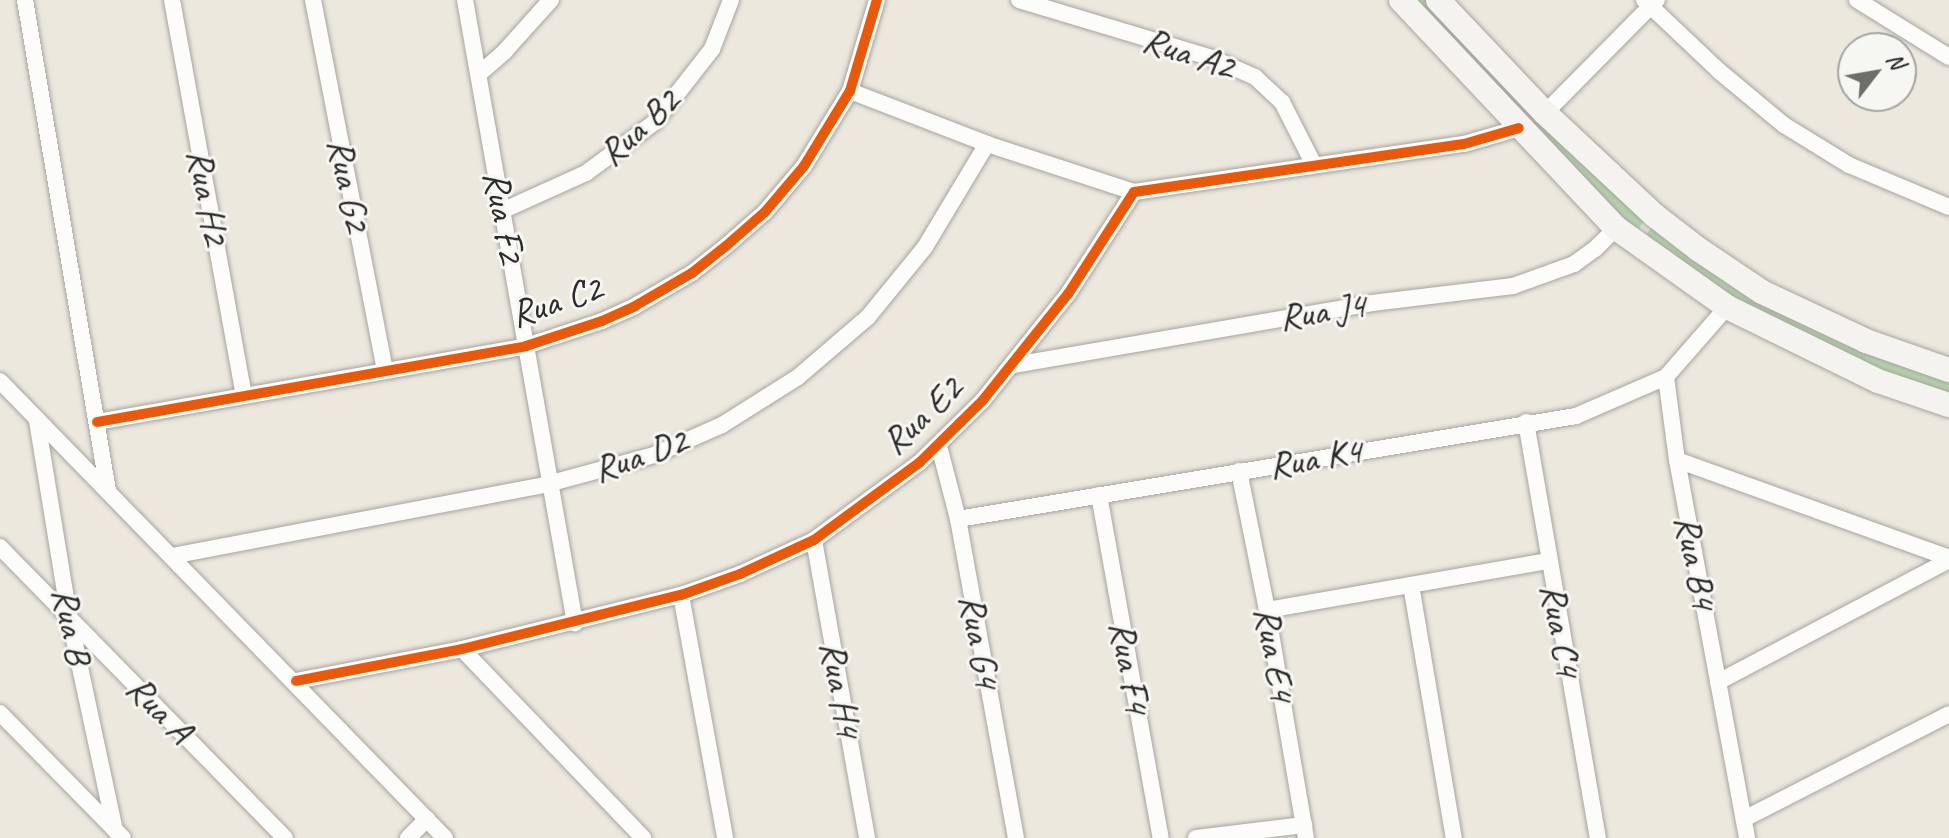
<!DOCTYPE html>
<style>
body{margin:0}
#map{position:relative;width:1949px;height:838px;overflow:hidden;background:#ece8de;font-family:Caveat,sans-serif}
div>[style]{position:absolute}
.green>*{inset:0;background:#b3d6aa}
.roads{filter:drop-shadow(0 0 2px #a7a49f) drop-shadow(0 0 2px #a7a49f)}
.street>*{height:16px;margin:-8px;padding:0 8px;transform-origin:8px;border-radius:8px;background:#fcfcfa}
.secondary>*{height:24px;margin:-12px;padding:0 12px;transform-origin:12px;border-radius:12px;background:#f5f3ef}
.cycleway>*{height:10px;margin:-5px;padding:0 5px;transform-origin:5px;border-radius:5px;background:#e8590c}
span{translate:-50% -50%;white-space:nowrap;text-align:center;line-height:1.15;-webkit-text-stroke:6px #f6f6f2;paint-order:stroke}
.street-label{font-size:38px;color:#2b2b2b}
.north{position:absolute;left:1837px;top:32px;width:80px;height:80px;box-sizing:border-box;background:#f6f6f2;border:2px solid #a5a5a2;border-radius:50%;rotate:59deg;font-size:22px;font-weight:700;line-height:32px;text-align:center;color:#2b2b2b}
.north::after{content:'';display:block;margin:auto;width:28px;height:36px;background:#6f6d6a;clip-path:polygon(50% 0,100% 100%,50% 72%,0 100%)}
</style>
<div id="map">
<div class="green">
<i style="clip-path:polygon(1410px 0,1428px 0,1644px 221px,1637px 231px)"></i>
<i style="clip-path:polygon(1653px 225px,1949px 380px,1949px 396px,1833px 353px,1719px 291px,1644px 238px)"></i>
</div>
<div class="roads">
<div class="street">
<i style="left:25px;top:0;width:498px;rotate:80.4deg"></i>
<i style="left:172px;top:0;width:402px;rotate:79.7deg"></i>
<i style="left:313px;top:0;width:377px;rotate:79deg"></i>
<i style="left:465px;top:0;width:633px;rotate:79.99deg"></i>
<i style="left:1019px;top:0;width:202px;rotate:16.7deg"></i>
<i style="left:1212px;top:58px;width:47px;rotate:23.8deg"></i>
<i style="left:1255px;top:77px;width:37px;rotate:43deg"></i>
<i style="left:1282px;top:102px;width:71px;rotate:63.1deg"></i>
<i style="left:1644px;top:0;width:103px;rotate:43.4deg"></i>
<i style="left:1719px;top:71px;width:85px;rotate:39.7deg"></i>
<i style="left:1784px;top:125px;width:76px;rotate:31.6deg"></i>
<i style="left:1849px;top:165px;width:108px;rotate:22.8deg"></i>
<i style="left:1857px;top:0;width:108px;rotate:31.8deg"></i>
<i style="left:479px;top:74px;width:35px;rotate:-41deg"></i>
<i style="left:505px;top:51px;width:69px;rotate:-48deg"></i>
<i style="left:850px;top:91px;width:147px;rotate:21.1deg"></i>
<i style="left:987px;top:144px;width:155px;rotate:18.1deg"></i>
<i style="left:1545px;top:113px;width:159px;rotate:-45.3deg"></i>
<i style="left:504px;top:210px;width:90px;rotate:-24.3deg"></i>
<i style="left:586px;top:173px;width:86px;rotate:-36.5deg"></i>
<i style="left:655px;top:122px;width:93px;rotate:-52deg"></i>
<i style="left:712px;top:49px;width:53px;rotate:-68.8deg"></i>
<i style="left:1727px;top:307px;width:93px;rotate:131.1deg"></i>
<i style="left:1666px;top:377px;width:84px;rotate:82.5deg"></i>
<i style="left:1677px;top:460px;width:384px;rotate:79.5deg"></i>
<i style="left:1014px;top:365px;width:363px;rotate:-9.8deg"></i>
<i style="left:1372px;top:303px;width:142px;rotate:-6.9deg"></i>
<i style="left:1513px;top:286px;width:65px;rotate:-19.8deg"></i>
<i style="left:1574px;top:264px;width:26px;rotate:-36deg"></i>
<i style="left:1595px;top:249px;width:30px;rotate:-45deg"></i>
<i style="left:0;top:381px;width:638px;rotate:45.76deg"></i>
<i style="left:37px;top:421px;width:198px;rotate:80.7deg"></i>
<i style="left:69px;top:616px;width:219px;rotate:77.9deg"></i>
<i style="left:115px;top:830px;width:11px;rotate:45deg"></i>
<i style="left:97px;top:422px;width:436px;rotate:-10deg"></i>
<i style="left:526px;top:346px;width:80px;rotate:-18.2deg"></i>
<i style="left:602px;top:321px;width:36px;rotate:-24deg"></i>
<i style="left:635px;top:306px;width:66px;rotate:-30.1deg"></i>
<i style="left:692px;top:273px;width:43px;rotate:-38.5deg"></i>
<i style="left:726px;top:246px;width:52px;rotate:-41.1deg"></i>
<i style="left:765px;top:212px;width:60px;rotate:-49.7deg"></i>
<i style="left:804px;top:166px;width:88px;rotate:-58.5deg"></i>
<i style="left:850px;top:91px;width:95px;rotate:-73.5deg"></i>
<i style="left:1526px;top:422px;width:422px;rotate:80.2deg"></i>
<i style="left:939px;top:446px;width:75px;rotate:75.4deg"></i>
<i style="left:958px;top:519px;width:324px;rotate:79.7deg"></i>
<i style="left:1677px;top:460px;width:289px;rotate:19.8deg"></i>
<i style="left:1239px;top:471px;width:142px;rotate:78.6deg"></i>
<i style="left:1267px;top:610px;width:231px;rotate:80.3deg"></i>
<i style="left:1099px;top:495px;width:349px;rotate:79.8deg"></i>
<i style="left:958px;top:519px;width:627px;rotate:-9.46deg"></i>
<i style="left:1576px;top:416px;width:98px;rotate:-23.4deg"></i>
<i style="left:814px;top:540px;width:303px;rotate:79.9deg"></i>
<i style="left:0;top:547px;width:407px;rotate:45.6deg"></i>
<i style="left:172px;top:556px;width:383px;rotate:-10.8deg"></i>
<i style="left:548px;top:484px;width:110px;rotate:-15.3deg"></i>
<i style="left:654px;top:455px;width:74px;rotate:-23.8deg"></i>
<i style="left:722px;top:425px;width:90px;rotate:-32.3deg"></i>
<i style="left:798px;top:377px;width:92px;rotate:-40.6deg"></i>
<i style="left:868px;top:317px;width:90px;rotate:-50.8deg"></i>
<i style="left:925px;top:247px;width:120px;rotate:-59deg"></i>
<i style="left:1411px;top:585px;width:257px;rotate:80.4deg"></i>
<i style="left:681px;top:595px;width:247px;rotate:79.7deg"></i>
<i style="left:1267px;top:610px;width:285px;rotate:-9.9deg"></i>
<i style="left:462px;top:649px;width:262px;rotate:46.2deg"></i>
<i style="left:296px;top:681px;width:169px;rotate:-10.9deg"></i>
<i style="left:462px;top:649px;width:226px;rotate:-13.9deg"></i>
<i style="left:681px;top:595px;width:63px;rotate:-19.6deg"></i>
<i style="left:740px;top:574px;width:81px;rotate:-24.7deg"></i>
<i style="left:814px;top:540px;width:132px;rotate:-36.3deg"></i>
<i style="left:920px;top:462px;width:88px;rotate:-44.5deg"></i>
<i style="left:983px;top:400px;width:136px;rotate:-51.3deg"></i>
<i style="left:1068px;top:294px;width:121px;rotate:-57.1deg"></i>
<i style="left:1134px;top:192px;width:333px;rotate:-8.3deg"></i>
<i style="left:1464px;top:144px;width:57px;rotate:-16.2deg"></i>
<i style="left:1718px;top:682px;width:261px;rotate:-27.8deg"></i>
<i style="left:0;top:713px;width:163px;rotate:45.5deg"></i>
<i style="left:1744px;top:819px;width:230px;rotate:-27.1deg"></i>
<i style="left:408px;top:838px;width:27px;rotate:-45deg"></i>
<i style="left:1196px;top:838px;width:109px;rotate:-6.9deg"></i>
</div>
<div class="secondary">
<i style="left:1401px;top:0;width:313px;rotate:46.7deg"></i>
<i style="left:1616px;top:228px;width:136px;rotate:35.4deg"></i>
<i style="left:1727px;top:307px;width:168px;rotate:26.1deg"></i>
<i style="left:1878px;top:381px;width:75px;rotate:18.7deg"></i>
<i style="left:1438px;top:0;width:156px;rotate:46.6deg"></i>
<i style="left:1545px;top:113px;width:149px;rotate:43.1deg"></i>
<i style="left:1654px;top:215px;width:56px;rotate:37.7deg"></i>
<i style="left:1698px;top:249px;width:77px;rotate:33.9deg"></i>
<i style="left:1762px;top:292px;width:115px;rotate:25.2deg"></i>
<i style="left:1866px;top:341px;width:88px;rotate:19.3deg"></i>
</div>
</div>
<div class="cycleway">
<i style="left:97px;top:422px;width:436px;rotate:-10deg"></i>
<i style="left:526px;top:346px;width:80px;rotate:-18.2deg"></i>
<i style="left:602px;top:321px;width:36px;rotate:-24deg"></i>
<i style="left:635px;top:306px;width:66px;rotate:-30.1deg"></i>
<i style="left:692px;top:273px;width:43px;rotate:-38.5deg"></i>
<i style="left:726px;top:246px;width:52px;rotate:-41.1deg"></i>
<i style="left:765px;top:212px;width:60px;rotate:-49.7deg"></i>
<i style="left:804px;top:166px;width:88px;rotate:-58.5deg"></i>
<i style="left:850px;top:91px;width:95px;rotate:-73.5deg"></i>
<i style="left:296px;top:681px;width:169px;rotate:-10.9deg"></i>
<i style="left:462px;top:649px;width:226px;rotate:-13.9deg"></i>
<i style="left:681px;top:595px;width:63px;rotate:-19.6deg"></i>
<i style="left:740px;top:574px;width:81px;rotate:-24.7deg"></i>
<i style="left:814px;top:540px;width:132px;rotate:-36.3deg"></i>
<i style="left:920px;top:462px;width:88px;rotate:-44.5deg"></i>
<i style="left:983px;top:400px;width:136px;rotate:-51.3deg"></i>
<i style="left:1068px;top:294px;width:121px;rotate:-57.1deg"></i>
<i style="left:1134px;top:192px;width:333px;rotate:-8.3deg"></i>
<i style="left:1464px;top:144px;width:57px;rotate:-16.2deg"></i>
</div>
<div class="street-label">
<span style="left:1189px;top:53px;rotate:19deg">Rua A2</span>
<span style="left:639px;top:127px;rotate:-42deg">Rua B2</span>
<span style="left:349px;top:185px;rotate:79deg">Rua G2</span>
<span style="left:208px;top:197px;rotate:80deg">Rua H2</span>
<span style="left:504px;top:217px;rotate:80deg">Rua F2</span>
<span style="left:556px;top:301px;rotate:-18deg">Rua C2</span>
<span style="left:1322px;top:311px;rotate:-9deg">Rua J4</span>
<span style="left:922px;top:415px;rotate:-43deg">Rua E2</span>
<span style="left:640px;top:455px;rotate:-19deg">Rua D2</span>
<span style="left:1315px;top:458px;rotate:-10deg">Rua K4</span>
<span style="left:1696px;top:562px;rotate:79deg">Rua B4</span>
<span style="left:72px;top:626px;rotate:79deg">Rua B</span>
<span style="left:1561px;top:630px;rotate:80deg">Rua C4</span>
<span style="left:980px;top:641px;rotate:80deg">Rua G4</span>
<span style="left:1275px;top:654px;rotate:80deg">Rua E4</span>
<span style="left:1130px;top:667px;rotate:80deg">Rua F4</span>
<span style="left:841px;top:689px;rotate:80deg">Rua H4</span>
<span style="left:160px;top:709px;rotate:46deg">Rua A</span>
</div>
<div class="north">N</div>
</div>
